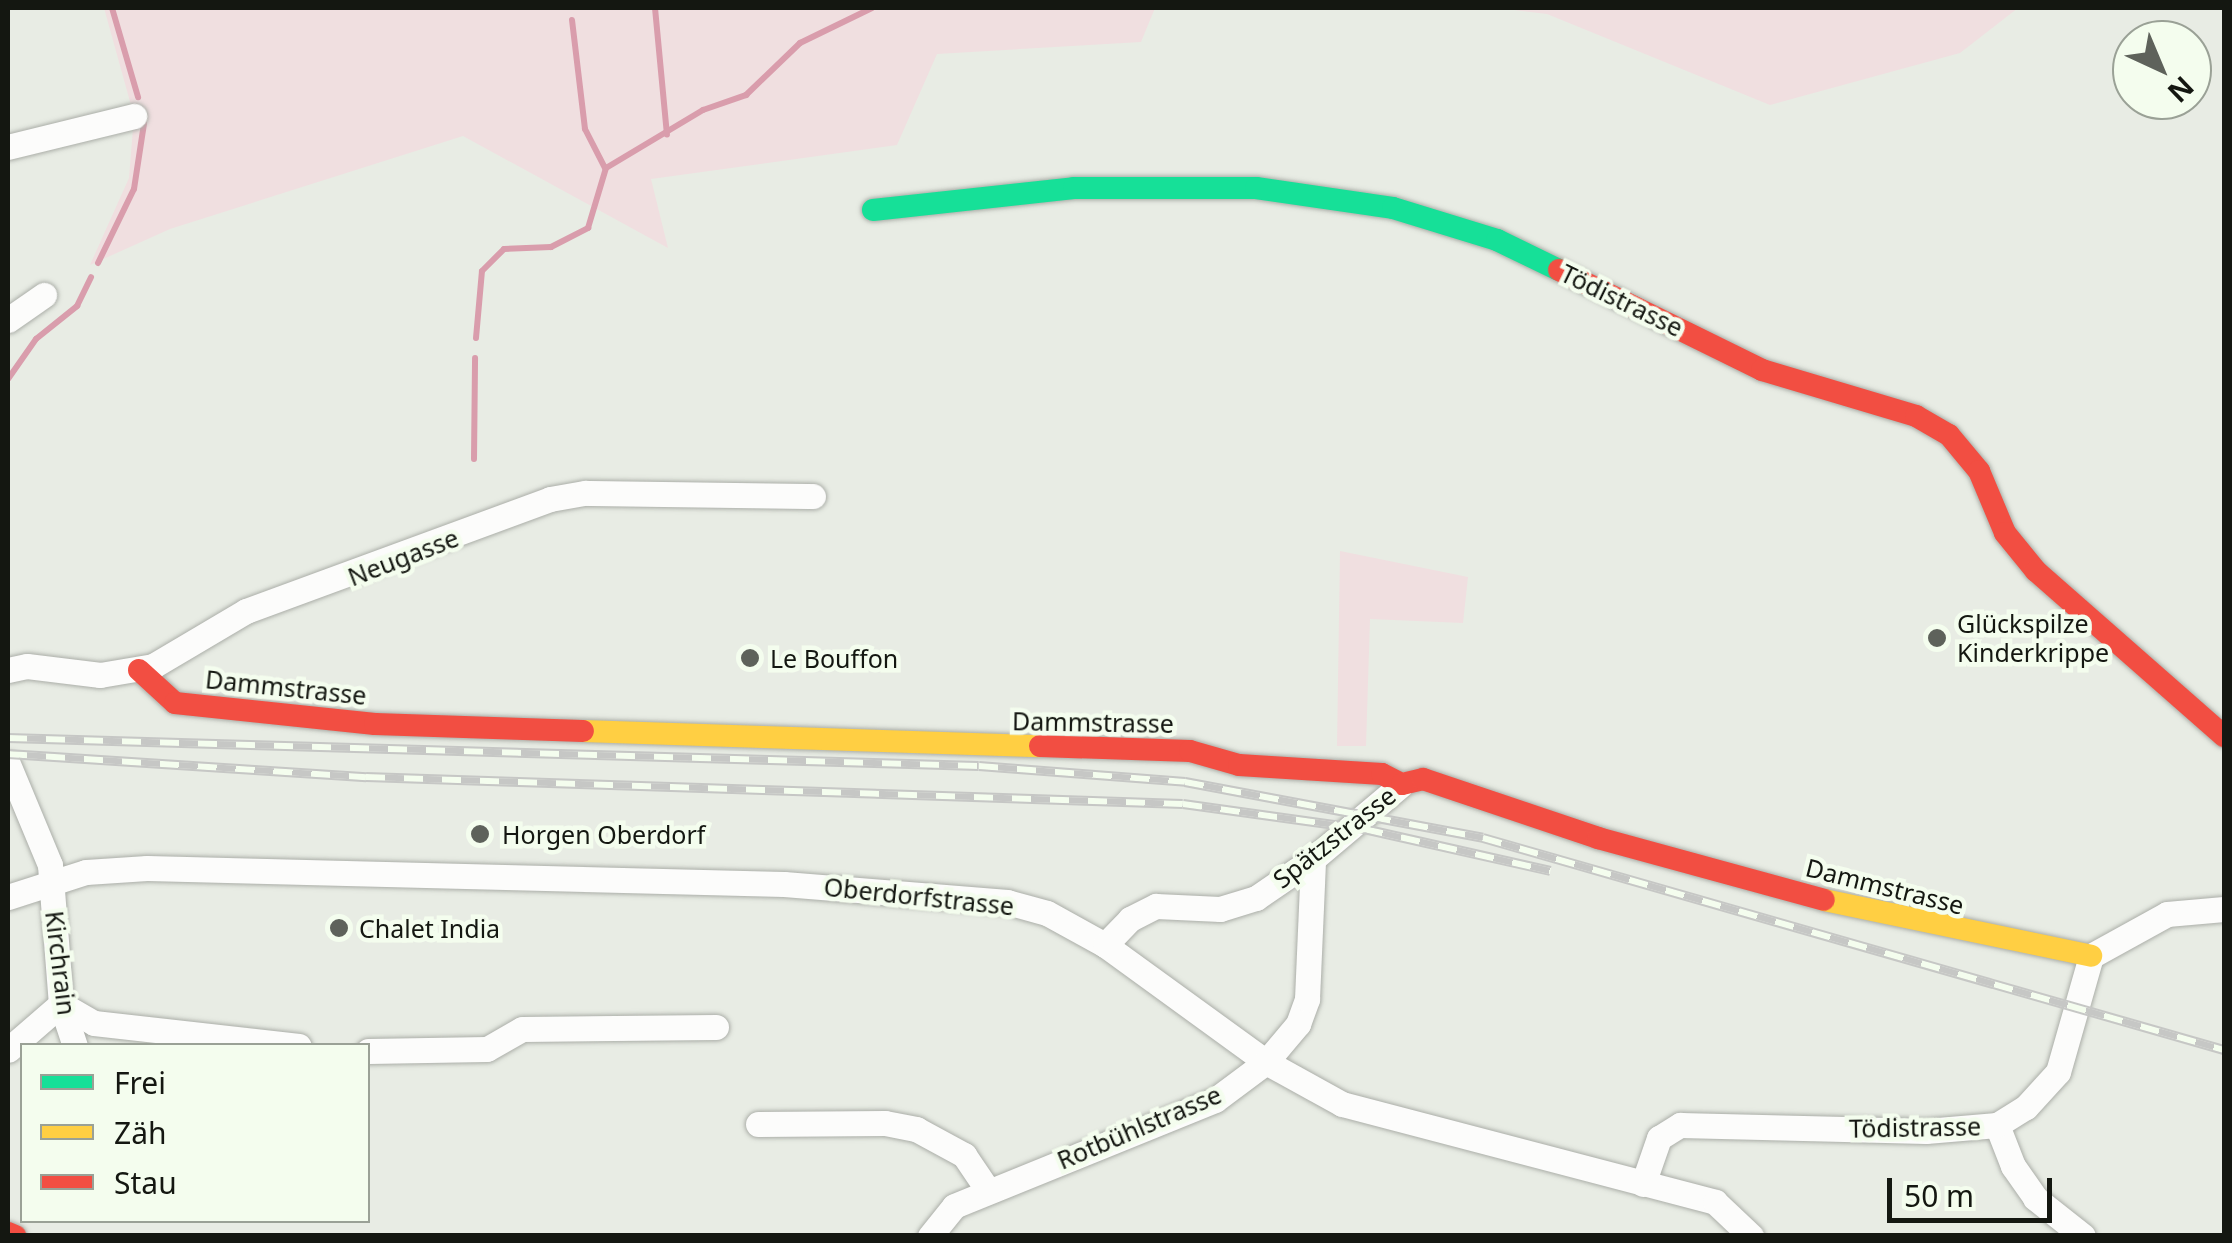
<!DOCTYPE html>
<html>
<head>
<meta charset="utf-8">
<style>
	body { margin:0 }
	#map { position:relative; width:2232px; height:1243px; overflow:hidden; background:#e8ece4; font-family:"Noto Sans",sans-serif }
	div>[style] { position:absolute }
	.green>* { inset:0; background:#f0dfe0 }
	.stream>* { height:6px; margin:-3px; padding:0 3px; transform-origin:3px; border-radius:3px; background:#d99dac }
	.roads { filter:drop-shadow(0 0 2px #abaea8) drop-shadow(0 0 2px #abaea8) }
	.street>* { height:25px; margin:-12.5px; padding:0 12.5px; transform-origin:12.5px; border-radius:12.5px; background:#fcfcfb }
	.fast>* { height:22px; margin:-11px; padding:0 11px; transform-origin:11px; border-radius:11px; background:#16e098 }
	.slow>* { height:22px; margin:-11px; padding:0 11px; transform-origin:11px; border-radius:11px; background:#ffcf43 }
	.jam>* { height:22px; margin:-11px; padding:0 11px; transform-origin:11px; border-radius:11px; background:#f24e42 }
	.rail>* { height:10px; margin-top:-5px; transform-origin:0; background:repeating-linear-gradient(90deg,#f4fdee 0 19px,#c6c7c5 0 38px); box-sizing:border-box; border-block:2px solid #c6c7c5 }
	.dots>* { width:28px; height:28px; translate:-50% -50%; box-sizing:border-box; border:5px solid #f4fdee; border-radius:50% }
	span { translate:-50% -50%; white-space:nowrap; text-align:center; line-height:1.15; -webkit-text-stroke:9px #f4fdee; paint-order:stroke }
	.street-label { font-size:25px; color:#141711 }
	.poi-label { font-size:25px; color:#141711 }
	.left { translate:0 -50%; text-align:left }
	.frame { position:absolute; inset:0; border:10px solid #141711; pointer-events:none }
	.legend { position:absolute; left:20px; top:1043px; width:350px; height:180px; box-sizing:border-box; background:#f4fdee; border:2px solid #9aa196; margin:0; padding:12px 18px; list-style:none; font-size:30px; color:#141711 }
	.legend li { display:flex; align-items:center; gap:20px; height:50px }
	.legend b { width:50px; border:2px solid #9aa196 }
	.north { position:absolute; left:2112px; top:20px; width:100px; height:100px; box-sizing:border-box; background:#f4fdee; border:2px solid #9aa196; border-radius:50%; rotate:136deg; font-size:28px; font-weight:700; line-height:40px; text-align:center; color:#141711 }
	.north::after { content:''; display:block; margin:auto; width:35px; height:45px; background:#5e625b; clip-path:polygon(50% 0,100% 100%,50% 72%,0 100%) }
	.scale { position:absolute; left:1887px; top:1178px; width:165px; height:45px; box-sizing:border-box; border:5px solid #141711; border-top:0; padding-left:12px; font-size:30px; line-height:35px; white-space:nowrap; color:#141711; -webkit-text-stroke:8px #f4fdee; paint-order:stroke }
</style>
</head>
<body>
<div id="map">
	<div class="green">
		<i style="clip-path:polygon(104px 8px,1155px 8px,1141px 42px,937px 54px,897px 145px,651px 179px,668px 248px,463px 136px,170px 229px,90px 265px,129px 178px,134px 116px)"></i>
		<i style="clip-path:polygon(1499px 8px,2018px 8px,1960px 53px,1770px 105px,1547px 14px)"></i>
		<i style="clip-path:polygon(1340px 551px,1468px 577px,1463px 623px,1370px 619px,1366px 746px,1337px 746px)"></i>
	</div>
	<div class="stream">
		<i style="left:112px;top:8px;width:93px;rotate:73.7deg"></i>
		<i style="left:655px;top:8px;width:127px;rotate:84.6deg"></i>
		<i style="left:572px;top:20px;width:110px;rotate:83.2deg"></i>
		<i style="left:585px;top:129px;width:44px;rotate:62.9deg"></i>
		<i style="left:98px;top:263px;width:82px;rotate:-64.1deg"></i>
		<i style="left:134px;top:189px;width:66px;rotate:-81.3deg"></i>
		<i style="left:476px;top:338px;width:67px;rotate:-84.9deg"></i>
		<i style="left:482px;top:271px;width:31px;rotate:-45deg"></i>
		<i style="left:504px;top:249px;width:47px;rotate:-2.4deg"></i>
		<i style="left:551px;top:247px;width:42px;rotate:-27.2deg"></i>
		<i style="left:588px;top:228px;width:63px;rotate:-73.3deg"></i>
		<i style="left:606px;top:168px;width:113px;rotate:-30.9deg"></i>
		<i style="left:703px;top:110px;width:46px;rotate:-19.2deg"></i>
		<i style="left:746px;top:95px;width:75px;rotate:-43.9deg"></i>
		<i style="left:800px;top:43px;width:80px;rotate:-25.9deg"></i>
		<i style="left:8px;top:379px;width:49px;rotate:-55deg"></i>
		<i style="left:36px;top:339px;width:53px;rotate:-38.8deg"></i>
		<i style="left:77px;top:306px;width:32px;rotate:-64deg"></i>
		<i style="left:474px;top:459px;width:101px;rotate:-89.4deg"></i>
	</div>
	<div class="roads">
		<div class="street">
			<i style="left:8px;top:147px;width:130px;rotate:-13.8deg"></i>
			<i style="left:8px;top:320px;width:44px;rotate:-34.8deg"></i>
			<i style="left:8px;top:670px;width:19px;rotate:-12deg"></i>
			<i style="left:27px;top:666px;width:74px;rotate:7deg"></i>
			<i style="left:100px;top:675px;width:54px;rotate:-9.6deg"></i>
			<i style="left:153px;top:666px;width:108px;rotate:-30.6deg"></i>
			<i style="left:246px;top:611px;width:324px;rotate:-20.2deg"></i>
			<i style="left:550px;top:499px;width:36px;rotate:-10deg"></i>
			<i style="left:585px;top:493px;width:228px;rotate:0.8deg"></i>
			<i style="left:8px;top:764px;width:109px;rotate:67.4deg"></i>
			<i style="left:50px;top:865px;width:139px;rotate:85.5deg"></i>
			<i style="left:61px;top:1004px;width:44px;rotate:71.6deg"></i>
			<i style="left:8px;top:897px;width:82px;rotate:-17.8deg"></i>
			<i style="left:86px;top:872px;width:61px;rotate:-3.8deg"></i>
			<i style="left:147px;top:868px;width:637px;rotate:1.44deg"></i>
			<i style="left:784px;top:884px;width:224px;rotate:4.6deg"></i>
			<i style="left:1007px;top:902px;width:41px;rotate:15.4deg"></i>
			<i style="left:1047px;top:913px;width:66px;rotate:28.9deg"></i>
			<i style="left:1105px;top:945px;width:199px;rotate:36deg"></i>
			<i style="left:1266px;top:1062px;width:87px;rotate:28.9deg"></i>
			<i style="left:1342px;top:1104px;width:386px;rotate:14.7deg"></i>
			<i style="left:1715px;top:1202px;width:50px;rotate:43.4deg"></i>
			<i style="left:1105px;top:945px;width:36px;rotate:-46deg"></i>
			<i style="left:1130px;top:919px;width:29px;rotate:-27deg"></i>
			<i style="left:1156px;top:906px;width:64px;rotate:2.7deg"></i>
			<i style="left:1220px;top:909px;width:38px;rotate:-17deg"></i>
			<i style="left:1256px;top:898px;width:69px;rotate:-34.4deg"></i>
			<i style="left:1313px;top:859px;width:116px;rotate:-40.1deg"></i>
			<i style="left:8px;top:1050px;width:70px;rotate:-41deg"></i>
			<i style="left:61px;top:1004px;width:38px;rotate:30deg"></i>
			<i style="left:94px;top:1023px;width:206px;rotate:6.4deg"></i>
			<i style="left:368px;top:1051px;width:119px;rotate:-1deg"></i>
			<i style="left:487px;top:1049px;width:40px;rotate:-29.7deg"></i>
			<i style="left:522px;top:1029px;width:194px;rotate:-0.6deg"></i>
			<i style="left:758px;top:1124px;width:127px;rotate:-0.5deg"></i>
			<i style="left:885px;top:1123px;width:32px;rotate:11deg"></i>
			<i style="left:916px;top:1129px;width:55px;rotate:28.4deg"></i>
			<i style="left:964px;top:1155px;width:41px;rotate:55.9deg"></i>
			<i style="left:1997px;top:1125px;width:44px;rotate:68.7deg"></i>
			<i style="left:2013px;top:1166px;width:39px;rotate:55deg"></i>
			<i style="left:2035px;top:1198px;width:61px;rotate:38.4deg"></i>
			<i style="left:1643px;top:1184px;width:49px;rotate:-70.8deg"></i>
			<i style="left:1659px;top:1138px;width:25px;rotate:-32deg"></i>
			<i style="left:1680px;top:1125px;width:246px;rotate:1.4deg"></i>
			<i style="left:1926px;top:1131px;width:71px;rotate:-4.8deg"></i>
			<i style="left:1997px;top:1125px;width:34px;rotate:-32deg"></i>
			<i style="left:2026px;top:1107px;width:47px;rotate:-47.6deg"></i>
			<i style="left:2058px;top:1072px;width:121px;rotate:-74.1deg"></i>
			<i style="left:2091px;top:956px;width:87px;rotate:-28.9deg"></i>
			<i style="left:2167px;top:914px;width:57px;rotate:-5deg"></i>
			<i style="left:930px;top:1236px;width:38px;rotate:-51deg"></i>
			<i style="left:954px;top:1206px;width:282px;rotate:-22.1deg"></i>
			<i style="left:1215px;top:1100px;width:64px;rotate:-36.7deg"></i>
			<i style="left:1266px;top:1062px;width:50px;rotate:-49.9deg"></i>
			<i style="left:1298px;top:1024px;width:27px;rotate:-70deg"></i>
			<i style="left:1307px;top:999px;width:140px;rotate:-87.5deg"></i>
		</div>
		<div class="fast">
			<i style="left:873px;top:210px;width:202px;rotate:-6.2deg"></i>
			<i style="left:1074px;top:188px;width:182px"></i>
			<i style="left:1256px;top:188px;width:138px;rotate:8.3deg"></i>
			<i style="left:1393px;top:208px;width:109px;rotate:17.1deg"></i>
			<i style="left:1497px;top:240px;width:69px;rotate:25.8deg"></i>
		</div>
		<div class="slow">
			<i style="left:583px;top:731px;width:457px;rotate:1.9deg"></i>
			<i style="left:1824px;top:900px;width:273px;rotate:11.8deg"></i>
		</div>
		<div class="jam">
			<i style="left:1559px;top:270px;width:226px;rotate:26.2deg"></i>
			<i style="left:1762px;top:370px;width:161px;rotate:16.6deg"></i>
			<i style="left:1916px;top:416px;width:38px;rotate:30deg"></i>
			<i style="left:1949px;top:435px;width:47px;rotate:50.2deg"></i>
			<i style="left:1979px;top:471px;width:67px;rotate:67.2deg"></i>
			<i style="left:2005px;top:533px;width:49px;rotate:50.8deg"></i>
			<i style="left:2036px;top:571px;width:250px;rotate:41.3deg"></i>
			<i style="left:139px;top:670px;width:49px;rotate:42.5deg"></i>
			<i style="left:175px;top:703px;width:201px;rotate:6deg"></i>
			<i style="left:375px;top:724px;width:208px;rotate:1.9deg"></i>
			<i style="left:1040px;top:746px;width:150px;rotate:1.9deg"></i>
			<i style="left:1190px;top:751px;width:51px;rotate:15.9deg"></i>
			<i style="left:1239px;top:765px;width:143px;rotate:3.6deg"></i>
			<i style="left:1382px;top:774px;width:22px;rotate:27deg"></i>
			<i style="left:1402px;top:784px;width:22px;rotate:-13deg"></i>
			<i style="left:1423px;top:779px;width:185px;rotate:18.6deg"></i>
			<i style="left:1598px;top:838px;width:234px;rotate:15.3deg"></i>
			<i style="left:8px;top:1233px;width:8px;rotate:23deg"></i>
		</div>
	</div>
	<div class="rail">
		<i style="left:8px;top:738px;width:971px;rotate:1.65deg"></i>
		<i style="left:979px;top:766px;width:207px;rotate:4.4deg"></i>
		<i style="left:1185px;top:782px;width:303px;rotate:10.6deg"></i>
		<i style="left:1483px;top:838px;width:771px;rotate:15.97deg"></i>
		<i style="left:8px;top:754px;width:359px;rotate:3.7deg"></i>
		<i style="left:366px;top:777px;width:817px;rotate:1.89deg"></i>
		<i style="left:1183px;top:804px;width:183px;rotate:7.9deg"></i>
		<i style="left:1364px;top:829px;width:191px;rotate:12.7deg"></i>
	</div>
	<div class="dots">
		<i style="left:1937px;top:638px;background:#5e625b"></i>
		<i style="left:750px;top:658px;background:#5e625b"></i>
		<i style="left:480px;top:834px;background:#5e625b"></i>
		<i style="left:339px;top:928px;background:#5e625b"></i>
	</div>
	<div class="street-label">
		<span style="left:1622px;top:300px;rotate:26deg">Tödistrasse</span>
		<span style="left:403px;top:557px;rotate:-21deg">Neugasse</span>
		<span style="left:286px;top:687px;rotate:6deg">Dammstrasse</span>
		<span style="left:1093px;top:722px;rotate:1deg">Dammstrasse</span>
		<span style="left:1334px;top:837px;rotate:-38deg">Spätzstrasse</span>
		<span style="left:1885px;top:886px;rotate:14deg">Dammstrasse</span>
		<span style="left:919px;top:896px;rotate:6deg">Oberdorfstrasse</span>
		<span style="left:61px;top:963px;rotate:83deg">Kirchrain</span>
		<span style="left:1139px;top:1127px;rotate:-23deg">Rotbühlstrasse</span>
		<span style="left:1915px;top:1127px;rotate:-1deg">Tödistrasse</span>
	</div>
	<div class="poi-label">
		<span class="left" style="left:1957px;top:638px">Glückspilze<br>Kinderkrippe</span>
		<span class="left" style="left:770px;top:658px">Le Bouffon</span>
		<span class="left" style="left:502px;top:834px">Horgen Oberdorf</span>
		<span class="left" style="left:359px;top:928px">Chalet India</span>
	</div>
	<div class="frame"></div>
	<ul class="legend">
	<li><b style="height:12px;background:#16e098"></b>Frei</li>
	<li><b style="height:12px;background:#ffcf43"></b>Zäh</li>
	<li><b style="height:12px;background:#f24e42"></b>Stau</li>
	</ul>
	<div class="north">N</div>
	<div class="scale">50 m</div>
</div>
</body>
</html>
